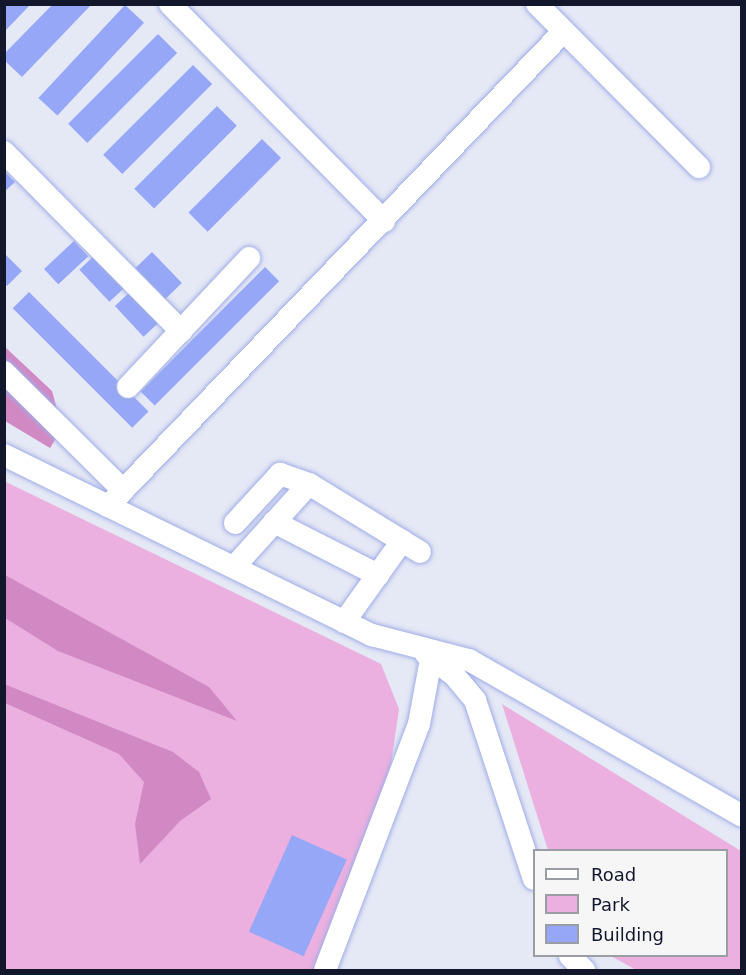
<!DOCTYPE html>
<html>
<head>
<meta charset="utf-8">
<style>
	body { margin:0 }
	#map { position:relative; width:746px; height:975px; overflow:hidden; background:#e5e8f5; font-family:"DejaVu Sans",sans-serif }
	div>[style] { position:absolute }
	.green>* { inset:0; background:#ebb0df }
	.forest>* { inset:0; background:#d189c4 }
	.building>* { inset:0; background:#95a7f6; transform-origin:0 0 }
	.roads { filter:drop-shadow(0 0 2px #9fade6) drop-shadow(0 0 2px #9fade6) }
	.minor>* { height:22px; margin:-11px; padding:0 11px; transform-origin:11px; border-radius:11px; background:#fff }
	span { translate:-50% -50%; white-space:nowrap; text-align:center; line-height:1.15; -webkit-text-stroke:4.5px #f6f6f6; paint-order:stroke }
	.frame { position:absolute; inset:0; border:6px solid #13172c; pointer-events:none }
	.legend { position:absolute; left:533px; top:849px; width:195px; height:108px; box-sizing:border-box; background:#f6f6f6; border:2px solid #9b9da5; margin:0; padding:8px 10px; list-style:none; font-size:18px; color:#13172c }
	.legend li { display:flex; align-items:center; gap:12px; height:30px }
	.legend b { width:30px; border:2px solid #9b9da5 }
</style>
</head>
<body>
<div id="map">
	<div class="green">
		<i style="clip-path:polygon(4px 481px,381px 664px,399px 709px,387px 791px,315px 970px,5px 970px)"></i>
		<i style="clip-path:polygon(502px 704px,741px 851px,741px 970px,636px 970px,611px 956px,726px 956px,726px 850px,548px 850px)"></i>
	</div>
	<div class="forest">
		<i style="clip-path:polygon(4px 346px,52px 391px,60px 420px,58px 435px,50px 448px,5px 421px)"></i>
		<i style="clip-path:polygon(5px 575px,209px 687px,237px 721px,58px 651px,5px 618px)"></i>
		<i style="clip-path:polygon(4px 684px,173px 752px,199px 772px,211px 799px,180px 821px,140px 864px,135px 824px,144px 782px,119px 754px,5px 703px)"></i>
	</div>
	<div class="building">
		<i style="clip-path:polygon(4px 4px,31px 4px,4px 32px)"></i>
		<i style="clip-path:polygon(53px 4px,92px 4px,22px 77px,4px 60px,4px 54px)"></i>
		<i style="left:125px;top:5px;width:26px;height:127px;rotate:43deg"></i>
		<i style="left:158px;top:34px;width:27px;height:127px;rotate:45deg"></i>
		<i style="left:193px;top:65px;width:27px;height:127px;rotate:45deg"></i>
		<i style="left:217px;top:106px;width:28px;height:117px;rotate:45deg"></i>
		<i style="left:262px;top:139px;width:27px;height:104px;rotate:45deg"></i>
		<i style="clip-path:polygon(4px 171px,15px 182px,4px 192px)"></i>
		<i style="left:74px;top:241px;width:21px;height:41px;rotate:47deg"></i>
		<i style="left:152px;top:252px;width:43px;height:23px;rotate:46deg"></i>
		<i style="clip-path:polygon(4px 253px,22px 271px,7px 286px,4px 283px)"></i>
		<i style="left:94px;top:256px;width:44px;height:20px;rotate:47deg"></i>
		<i style="left:265px;top:267px;width:20px;height:176px;rotate:45deg"></i>
		<i style="left:131px;top:291px;width:42px;height:22px;rotate:47deg"></i>
		<i style="left:29px;top:292px;width:169px;height:23px;rotate:45deg"></i>
		<i style="left:292px;top:835px;width:60px;height:106px;rotate:24deg"></i>
	</div>
	<div class="roads">
		<div class="minor">
			<i style="left:170px;top:4px;width:305px;rotate:45.4deg"></i>
			<i style="left:537px;top:4px;width:230px;rotate:45.2deg"></i>
			<i style="left:4px;top:152px;width:252px;rotate:45.3deg"></i>
			<i style="left:4px;top:372px;width:168px;rotate:44.8deg"></i>
			<i style="left:128px;top:387px;width:177px;rotate:-46.8deg"></i>
			<i style="left:4px;top:455px;width:410px;rotate:26.1deg"></i>
			<i style="left:372px;top:635px;width:100px;rotate:14.5deg"></i>
			<i style="left:469px;top:660px;width:314px;rotate:29.7deg"></i>
			<i style="left:108px;top:506px;width:657px;rotate:-46.17deg"></i>
			<i style="left:274px;top:522px;width:117px;rotate:27deg"></i>
			<i style="left:235px;top:523px;width:67px;rotate:-47.4deg"></i>
			<i style="left:280px;top:474px;width:31px;rotate:19deg"></i>
			<i style="left:234px;top:567px;width:112px;rotate:-47.9deg"></i>
			<i style="left:309px;top:484px;width:130px;rotate:31.5deg"></i>
			<i style="left:344px;top:622px;width:100px;rotate:-54.4deg"></i>
			<i style="left:426px;top:654px;width:35px;rotate:37deg"></i>
			<i style="left:454px;top:675px;width:33px;rotate:50deg"></i>
			<i style="left:475px;top:700px;width:188px;rotate:71.8deg"></i>
			<i style="left:570px;top:956px;width:20px;rotate:45deg"></i>
			<i style="left:325px;top:970px;width:263px;rotate:-69.1deg"></i>
			<i style="left:419px;top:724px;width:66px;rotate:-79.5deg"></i>
		</div>
	</div>
	<div class="frame"></div>
	<ul class="legend">
	<li><b style="height:8px;background:#fff"></b>Road</li>
	<li><b style="height:16px;background:#ebb0df"></b>Park</li>
	<li><b style="height:16px;background:#95a7f6"></b>Building</li>
	</ul>
</div>
</body>
</html>
